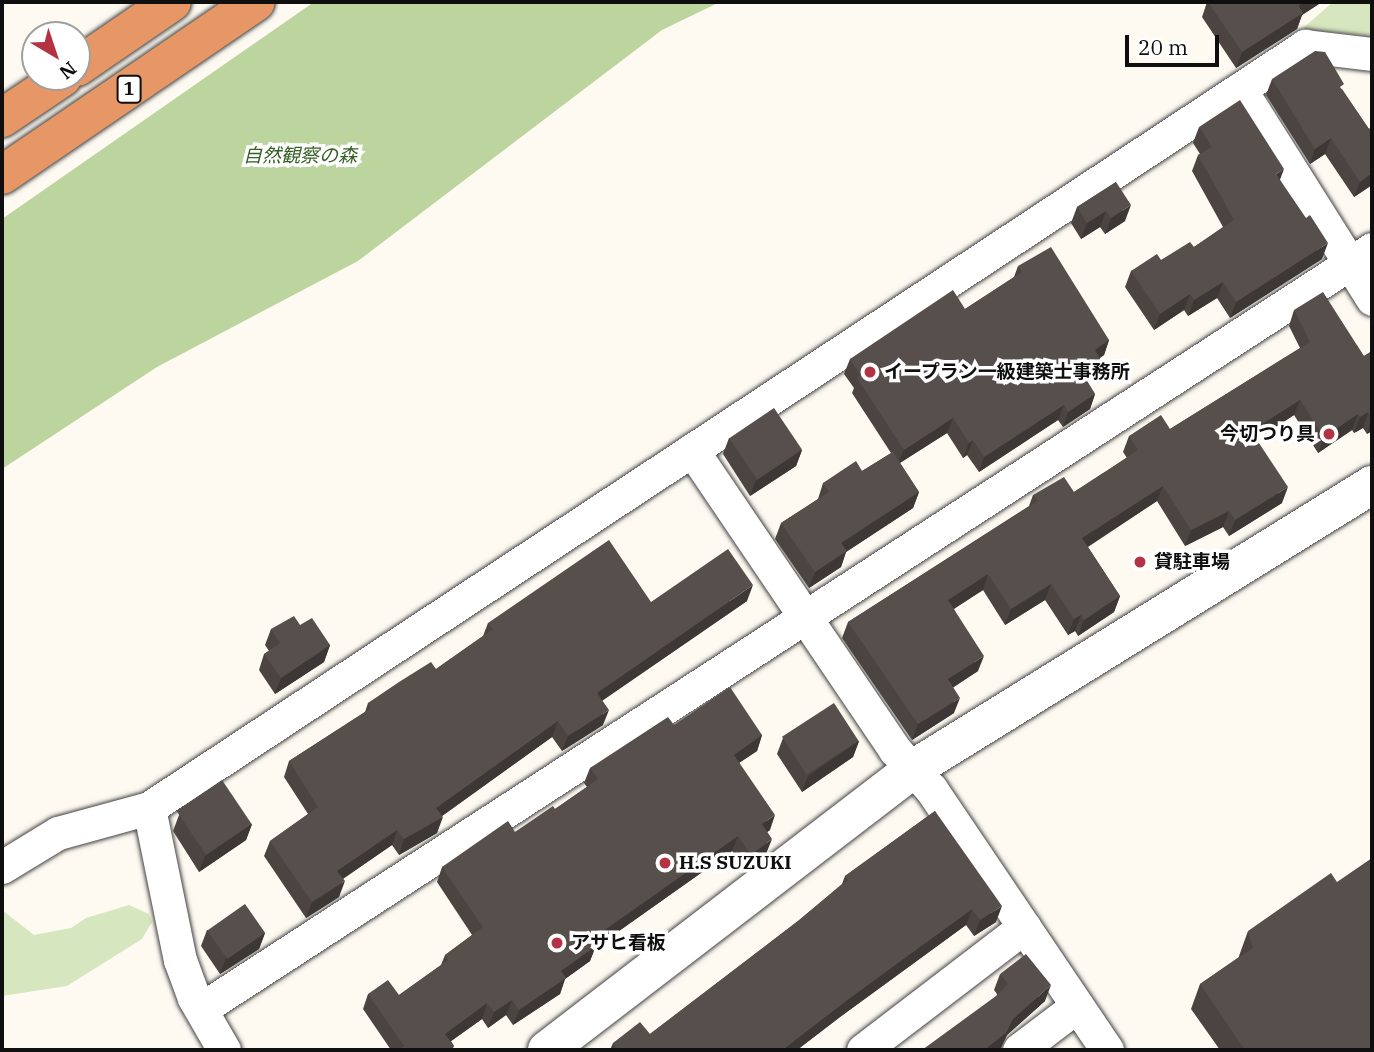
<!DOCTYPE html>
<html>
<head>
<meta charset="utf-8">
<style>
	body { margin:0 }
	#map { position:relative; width:1374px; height:1052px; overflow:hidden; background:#fefaf2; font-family:"IBM Plex Serif","Noto Sans JP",serif }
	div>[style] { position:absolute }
	.green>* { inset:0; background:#d6e6be }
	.forest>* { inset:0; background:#bcd59f }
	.roads { filter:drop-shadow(0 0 2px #424242) drop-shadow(0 0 2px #424242) }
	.minor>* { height:33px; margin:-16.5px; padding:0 16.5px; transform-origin:16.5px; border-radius:16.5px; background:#fff }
	.tertiary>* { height:38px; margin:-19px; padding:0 19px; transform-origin:19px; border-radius:19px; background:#fff }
	.motorway>* { height:38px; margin:-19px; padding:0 19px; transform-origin:19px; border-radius:19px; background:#e79666 }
	.wall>* { inset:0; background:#4b4441 }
	.shaded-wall>* { inset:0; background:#3d3735 }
	.building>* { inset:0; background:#574f4c; transform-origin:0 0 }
	.dots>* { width:19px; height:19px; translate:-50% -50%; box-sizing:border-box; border:4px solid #fff; border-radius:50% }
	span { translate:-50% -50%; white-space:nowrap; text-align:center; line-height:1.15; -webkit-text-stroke:7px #fff; paint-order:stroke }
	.shield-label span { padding:2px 5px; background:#fff; border:2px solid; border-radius:5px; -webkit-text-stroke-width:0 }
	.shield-label { font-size:18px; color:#0f0f0f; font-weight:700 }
	.park-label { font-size:19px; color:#376124; font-style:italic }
	.poi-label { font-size:19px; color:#0f0f0f; font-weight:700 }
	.left { translate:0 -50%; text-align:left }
	.right { translate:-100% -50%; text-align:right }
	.frame { position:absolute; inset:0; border:4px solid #0f0f0f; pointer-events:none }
	.north { position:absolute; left:21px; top:21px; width:70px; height:70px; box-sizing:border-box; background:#fff; border:2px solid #9f9f9f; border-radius:50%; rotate:141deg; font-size:19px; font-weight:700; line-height:28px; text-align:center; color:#0f0f0f }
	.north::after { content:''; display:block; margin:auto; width:24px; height:32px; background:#b33345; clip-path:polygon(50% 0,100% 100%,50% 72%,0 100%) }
	.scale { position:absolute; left:1125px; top:35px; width:94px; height:32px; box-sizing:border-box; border:4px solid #0f0f0f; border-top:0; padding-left:9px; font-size:21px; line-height:24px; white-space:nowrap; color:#0f0f0f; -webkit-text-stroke:5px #fff; paint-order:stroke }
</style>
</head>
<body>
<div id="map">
	<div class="green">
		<i style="clip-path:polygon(1333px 2px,1372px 2px,1372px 36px,1302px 29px)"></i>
		<i style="clip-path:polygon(129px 905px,149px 914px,152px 922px,142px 939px,67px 986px,2px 996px,2px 910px,34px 935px,71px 928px,86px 918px)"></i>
	</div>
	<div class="forest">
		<i style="clip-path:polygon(314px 2px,720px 2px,662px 30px,358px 261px,157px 367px,2px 469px,2px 219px)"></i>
	</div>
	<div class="roads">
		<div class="minor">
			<i style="left:1240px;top:89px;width:248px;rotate:57.8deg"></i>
			<i style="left:692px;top:450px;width:362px;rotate:55.9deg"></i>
			<i style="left:895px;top:750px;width:53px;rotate:47.3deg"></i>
			<i style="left:931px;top:789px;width:315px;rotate:56deg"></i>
			<i style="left:149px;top:808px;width:1385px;rotate:-33.39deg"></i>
			<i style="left:1305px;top:46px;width:67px;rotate:6.8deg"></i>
			<i style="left:2px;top:867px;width:66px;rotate:-31.3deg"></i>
			<i style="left:58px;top:833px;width:94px;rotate:-15.4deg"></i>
			<i style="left:149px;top:808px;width:155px;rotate:78.5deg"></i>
			<i style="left:180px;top:960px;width:40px;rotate:69.8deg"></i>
			<i style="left:194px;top:998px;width:60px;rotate:60deg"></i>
			<i style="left:201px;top:1009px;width:1396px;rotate:-32.98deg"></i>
			<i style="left:863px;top:1050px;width:203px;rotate:-37.4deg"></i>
			<i style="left:1019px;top:1050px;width:73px;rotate:-37.2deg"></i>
		</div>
		<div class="tertiary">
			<i style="left:547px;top:1050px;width:461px;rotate:-37.5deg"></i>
			<i style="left:913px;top:769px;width:540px;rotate:-31.75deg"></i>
		</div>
		<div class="motorway">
			<i style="left:77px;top:67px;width:115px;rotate:-34.4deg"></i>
			<i style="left:2px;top:118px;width:73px;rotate:-33.9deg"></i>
			<i style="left:2px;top:175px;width:307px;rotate:-34.3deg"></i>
		</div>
	</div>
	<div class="wall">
		<i style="clip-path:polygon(1207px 2px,1322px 2px,1302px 15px,1297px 29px,1236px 68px,1202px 17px)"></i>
		<i style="clip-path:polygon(1272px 79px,1342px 89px,1369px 129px,1372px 127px,1372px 185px,1354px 197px,1325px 154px,1310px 164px,1266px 95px)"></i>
		<i style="clip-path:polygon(1199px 127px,1280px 180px,1322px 259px,1230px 318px,1217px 298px,1188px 316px,1184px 310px,1154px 330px,1125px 287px,1131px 271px,1161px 260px,1194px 247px,1223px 227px,1192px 171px,1198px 155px,1200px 154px,1193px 143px)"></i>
		<i style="clip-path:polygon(1116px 182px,1125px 221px,1105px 234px,1100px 227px,1081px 239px,1071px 223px,1077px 207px)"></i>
		<i style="clip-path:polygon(1018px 266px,1109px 340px,1104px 355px,1100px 358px,1096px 375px,1087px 381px,1095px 394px,1090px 409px,1063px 427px,1058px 420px,979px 472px,967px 455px,963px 458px,947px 433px,900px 463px,919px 492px,913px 508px,846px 552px,841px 567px,809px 588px,775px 539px,781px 523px,818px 499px,823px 483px,862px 471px,891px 453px,852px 393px,854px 388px,844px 374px,850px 359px,965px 309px,1014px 277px)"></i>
		<i style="clip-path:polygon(1294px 310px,1364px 356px,1372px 351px,1372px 431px,1367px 434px,1363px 428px,1354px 433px,1352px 430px,1318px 453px,1294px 415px,1257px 439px,1282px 503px,1229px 536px,1223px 527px,1185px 546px,1157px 501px,1088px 547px,1120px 596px,1114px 612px,1078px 636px,1075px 631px,1068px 635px,1045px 600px,1005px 625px,983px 590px,954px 609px,978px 671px,953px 687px,954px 713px,912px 740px,842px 638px,848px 622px,1029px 506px,1033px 495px,1074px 492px,1127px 458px,1123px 452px,1129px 436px,1170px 429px,1300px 348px,1289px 326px)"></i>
		<i style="clip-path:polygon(729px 438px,802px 450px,796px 466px,750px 496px,723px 454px)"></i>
		<i style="clip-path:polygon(747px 601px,602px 701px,603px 725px,562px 751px,552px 737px,442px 816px,437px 833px,399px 855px,392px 845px,343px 879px,339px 897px,306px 918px,264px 856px,270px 841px,308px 814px,284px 777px,289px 761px,365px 712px,368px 703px,436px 669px,483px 636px,488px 623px,651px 602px)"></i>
		<i style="clip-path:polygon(300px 625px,330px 645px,324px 662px,275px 694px,259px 670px,264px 654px,269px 651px,265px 645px,271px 629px)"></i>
		<i style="clip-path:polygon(674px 725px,762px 735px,757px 751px,739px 763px,770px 830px,767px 832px,766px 854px,745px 870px,732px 851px,595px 948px,590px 961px,565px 979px,560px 994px,513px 1025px,506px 1015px,488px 1028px,482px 1019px,451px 1041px,454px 1046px,452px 1050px,391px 1050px,363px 1009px,368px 994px,399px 995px,441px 965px,445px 955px,472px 935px,437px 882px,442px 867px,515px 832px,555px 809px,587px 787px,584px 783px,590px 768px)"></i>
		<i style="clip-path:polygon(783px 738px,859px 741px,853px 757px,802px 792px,777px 754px)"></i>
		<i style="clip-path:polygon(935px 811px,996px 922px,974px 936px,966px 925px,840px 1017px,797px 1050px,610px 1050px,613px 1043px,650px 1034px,798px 921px,842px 884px,845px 876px)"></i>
		<i style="clip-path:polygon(179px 815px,252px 824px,246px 840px,199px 872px,173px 831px)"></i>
		<i style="clip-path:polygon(207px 930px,265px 933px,259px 949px,220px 974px,201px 946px)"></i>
		<i style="clip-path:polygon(1248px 931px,1372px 1050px,1220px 1050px,1191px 1009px,1200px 984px,1239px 957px,1239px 956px)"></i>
		<i style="clip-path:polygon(1000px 974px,1045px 1001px,1007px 1035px,1000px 1050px,997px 994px,994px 990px)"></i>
	</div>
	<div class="shaded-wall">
		<i style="clip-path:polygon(1304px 2px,1322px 2px,1302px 15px,1297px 29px,1236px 68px,1242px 52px)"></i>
		<i style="clip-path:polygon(1331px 138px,1325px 154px,1310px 164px,1315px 149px)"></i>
		<i style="clip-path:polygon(1284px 169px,1278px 185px,1276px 174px)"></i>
		<i style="clip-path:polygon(1372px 173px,1372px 185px,1354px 197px,1360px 182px)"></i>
		<i style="clip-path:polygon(1131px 205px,1125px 221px,1105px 234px,1111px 218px)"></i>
		<i style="clip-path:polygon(1106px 211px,1100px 227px,1081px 239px,1087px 223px)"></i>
		<i style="clip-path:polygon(1328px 243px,1322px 259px,1230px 318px,1236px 302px)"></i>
		<i style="clip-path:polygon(1223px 282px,1217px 298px,1188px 316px,1194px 300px)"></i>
		<i style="clip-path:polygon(1190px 294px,1184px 310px,1154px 330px,1160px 314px)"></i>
		<i style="clip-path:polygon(1109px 340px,1104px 355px,1089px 365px,1095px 350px)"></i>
		<i style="clip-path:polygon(1101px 360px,1096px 375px,1076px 388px,1082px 373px)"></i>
		<i style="clip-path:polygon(1095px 394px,1090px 409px,1063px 427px,1068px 412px)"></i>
		<i style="clip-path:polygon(1300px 400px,1294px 415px,1246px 447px,1251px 431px)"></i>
		<i style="clip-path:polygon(1064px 405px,1058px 420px,979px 472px,984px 457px)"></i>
		<i style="clip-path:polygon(1368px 412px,1363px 428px,1354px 433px,1360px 417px)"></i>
		<i style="clip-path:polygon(1358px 414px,1352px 430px,1318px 453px,1324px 437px)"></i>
		<i style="clip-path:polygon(953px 418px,947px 433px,898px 464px,904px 450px)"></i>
		<i style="clip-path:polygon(1372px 418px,1372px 431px,1367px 434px)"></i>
		<i style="clip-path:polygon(973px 440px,967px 455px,963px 458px,969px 443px)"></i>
		<i style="clip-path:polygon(802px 450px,796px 466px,750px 496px,756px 480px)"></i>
		<i style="clip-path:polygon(1163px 486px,1157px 501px,1076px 554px,1082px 538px)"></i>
		<i style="clip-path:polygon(1288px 487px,1282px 503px,1229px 536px,1235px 520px)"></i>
		<i style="clip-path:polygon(919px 492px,913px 508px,846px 552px,841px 567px,809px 588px,815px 572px,841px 543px)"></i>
		<i style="clip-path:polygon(1229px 511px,1223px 527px,1185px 546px,1191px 530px)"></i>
		<i style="clip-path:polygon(988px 574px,983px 590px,942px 616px,948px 600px)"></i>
		<i style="clip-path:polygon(1051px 584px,1045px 600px,1005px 625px,1011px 609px)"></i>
		<i style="clip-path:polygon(753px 585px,747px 601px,591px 708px,597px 693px)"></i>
		<i style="clip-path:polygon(1120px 596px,1114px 612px,1078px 636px,1084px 620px)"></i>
		<i style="clip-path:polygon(1081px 615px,1075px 631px,1068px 635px,1074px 619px)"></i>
		<i style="clip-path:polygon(330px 645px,324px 662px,275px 694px,281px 678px)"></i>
		<i style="clip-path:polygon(984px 656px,978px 671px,942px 695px,948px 679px)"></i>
		<i style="clip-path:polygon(960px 698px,954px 713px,912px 740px,918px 724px)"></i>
		<i style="clip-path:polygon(609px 710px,603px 725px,562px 751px,568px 736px)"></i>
		<i style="clip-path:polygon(558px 721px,552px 737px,431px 824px,436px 808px)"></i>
		<i style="clip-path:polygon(762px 735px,757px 751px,728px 770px,734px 755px)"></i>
		<i style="clip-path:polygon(859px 741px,853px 757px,802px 792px,808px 776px)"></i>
		<i style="clip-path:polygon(775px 815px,770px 830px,756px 840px,762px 824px)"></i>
		<i style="clip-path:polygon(443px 817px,437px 833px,399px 855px,404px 839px)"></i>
		<i style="clip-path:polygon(252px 824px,246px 840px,199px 872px,205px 856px)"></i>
		<i style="clip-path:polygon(397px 830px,392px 845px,332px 886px,337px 871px)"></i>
		<i style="clip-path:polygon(738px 836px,732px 851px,595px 948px,590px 961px,565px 979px,560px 994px,513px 1025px,519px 1010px,561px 971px,592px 939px)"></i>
		<i style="clip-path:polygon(772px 839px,766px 854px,745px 870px,751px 855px)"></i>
		<i style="clip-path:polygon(345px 881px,339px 897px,306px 918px,312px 902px)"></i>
		<i style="clip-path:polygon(1002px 906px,996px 922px,974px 936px,980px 920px)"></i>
		<i style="clip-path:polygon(972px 909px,966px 925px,840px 1017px,797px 1050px,784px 1050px,785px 1048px,846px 1001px)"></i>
		<i style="clip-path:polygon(265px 933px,259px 949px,220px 974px,226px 958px)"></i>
		<i style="clip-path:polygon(1051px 985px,1045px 1001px,1007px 1035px,1000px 1050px,984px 1050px,1013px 1019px)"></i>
		<i style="clip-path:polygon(512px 1000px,506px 1015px,488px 1028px,494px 1012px)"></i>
		<i style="clip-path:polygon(487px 1003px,482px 1019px,440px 1049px,445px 1034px)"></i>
	</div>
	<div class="building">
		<i style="clip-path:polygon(1208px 2px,1304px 2px,1298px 5px,1303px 13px,1242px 52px)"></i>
		<i style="clip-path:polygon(1315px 51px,1325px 52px,1344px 84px,1340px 87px,1369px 129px,1372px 127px,1372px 173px,1360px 182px,1331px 138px,1315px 149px,1272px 79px)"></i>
		<i style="clip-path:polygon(1240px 100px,1284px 169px,1276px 174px,1306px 218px,1310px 215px,1328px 243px,1236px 302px,1223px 282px,1194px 300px,1190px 294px,1160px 314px,1131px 271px,1157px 254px,1161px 260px,1190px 242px,1194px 247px,1234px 220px,1198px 155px,1212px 147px,1199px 127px)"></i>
		<i style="clip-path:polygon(1116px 182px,1131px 205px,1111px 218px,1106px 211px,1087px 223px,1077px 207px)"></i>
		<i style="clip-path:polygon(1051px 247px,1109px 340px,1095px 350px,1101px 360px,1082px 373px,1095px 394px,1068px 412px,1064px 405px,984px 457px,973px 440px,969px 443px,953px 418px,904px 450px,857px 378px,861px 376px,850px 359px,953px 290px,965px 309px,1022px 272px,1018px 266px)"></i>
		<i style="clip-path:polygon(1323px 292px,1364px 356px,1372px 351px,1372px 418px,1368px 412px,1360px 417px,1358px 414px,1324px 437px,1300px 400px,1251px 431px,1288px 487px,1235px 520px,1229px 511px,1191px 530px,1163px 486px,1082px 538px,1120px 596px,1084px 620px,1081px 615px,1074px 619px,1051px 584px,1011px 609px,988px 574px,948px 600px,984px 656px,948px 679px,960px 698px,918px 724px,848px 622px,1038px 501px,1033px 495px,1064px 477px,1074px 492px,1138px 450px,1129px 436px,1161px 415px,1170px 429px,1310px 342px,1294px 310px)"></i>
		<i style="left:774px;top:408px;width:50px;height:54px;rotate:56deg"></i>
		<i style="clip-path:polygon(893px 452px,919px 492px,841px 543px,847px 551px,815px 572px,781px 523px,829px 492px,823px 483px,856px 461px,862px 471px)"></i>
		<i style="clip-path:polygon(609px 540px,651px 602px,728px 549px,753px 585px,597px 693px,609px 710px,568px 736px,558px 721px,436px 808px,443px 817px,404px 839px,397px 830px,337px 871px,345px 881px,312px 902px,270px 841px,318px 807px,289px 761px,371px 708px,368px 703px,399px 682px,431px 662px,436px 669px,493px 629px,488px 623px)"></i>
		<i style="clip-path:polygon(294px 616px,300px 625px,312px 618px,330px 645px,281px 678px,264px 654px,280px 643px,271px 629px)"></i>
		<i style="clip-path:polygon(730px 687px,762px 735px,734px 755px,775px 815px,762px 824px,772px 839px,751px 855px,738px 836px,592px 939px,596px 946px,561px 971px,566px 978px,519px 1010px,512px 1000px,494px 1012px,487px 1003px,445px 1034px,454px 1046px,448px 1050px,397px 1050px,404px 1046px,368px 994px,388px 980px,399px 995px,448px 960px,445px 955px,483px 927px,442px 867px,508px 821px,515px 832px,553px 806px,555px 809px,598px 779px,590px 768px,668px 717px,674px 725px)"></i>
		<i style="left:834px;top:703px;width:45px;height:62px;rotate:57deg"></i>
		<i style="left:222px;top:780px;width:53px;height:55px;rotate:56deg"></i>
		<i style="clip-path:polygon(935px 811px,1002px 906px,980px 920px,972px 909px,846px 1001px,785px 1048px,786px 1050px,618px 1050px,613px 1043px,640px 1022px,650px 1034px,798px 921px,848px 880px,845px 876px)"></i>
		<i style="clip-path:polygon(1372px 858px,1372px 1050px,1245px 1050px,1200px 984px,1253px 948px,1248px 931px,1331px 873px,1337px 882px)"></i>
		<i style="left:245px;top:904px;width:35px;height:46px;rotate:55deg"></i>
		<i style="clip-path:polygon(1026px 954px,1051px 985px,1013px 1019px,1006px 1033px,984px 1050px,922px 1050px,996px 996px,1008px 984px,1000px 974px)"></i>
	</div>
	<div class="dots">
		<i style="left:870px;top:372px;background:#b33345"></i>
		<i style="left:1329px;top:434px;background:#b33345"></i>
		<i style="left:1140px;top:562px;background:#b33345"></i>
		<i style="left:665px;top:863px;background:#b33345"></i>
		<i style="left:557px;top:943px;background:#b33345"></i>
	</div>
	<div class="shield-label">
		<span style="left:129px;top:89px">1</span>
	</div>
	<div class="park-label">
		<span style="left:300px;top:156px">自然観察の森</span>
	</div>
	<div class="poi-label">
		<span class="left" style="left:884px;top:372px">イープラン一級建築士事務所</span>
		<span class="right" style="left:1315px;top:434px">今切つり具</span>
		<span class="left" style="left:1154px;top:562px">貸駐車場</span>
		<span class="left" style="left:679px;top:863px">H.S SUZUKI</span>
		<span class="left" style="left:571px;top:943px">アサヒ看板</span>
	</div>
	<div class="frame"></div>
	<div class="north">N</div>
	<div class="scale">20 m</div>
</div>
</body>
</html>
